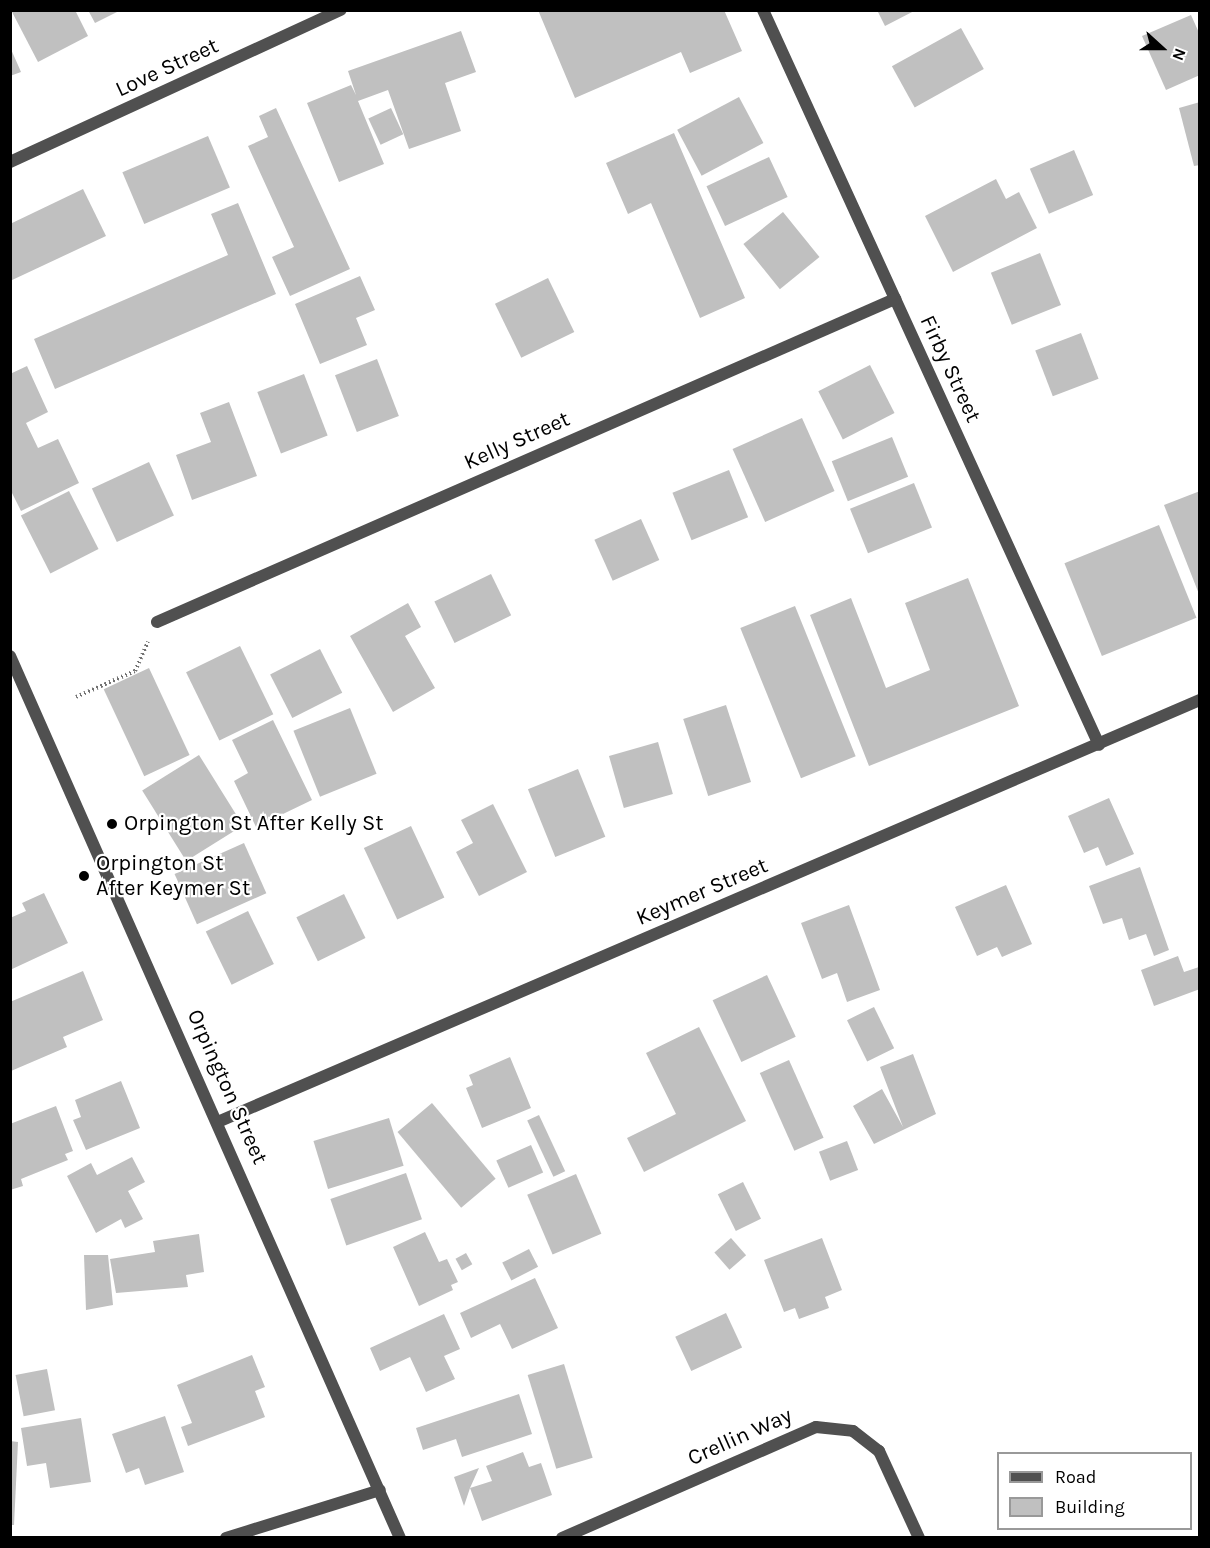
<!DOCTYPE html>
<html>
<head>
<meta charset="utf-8">
<style>
	body { margin:0 }
	#map { position:relative; width:1210px; height:1548px; overflow:hidden; background:#fff; font-family:Karla,sans-serif }
	div>[style] { position:absolute }
	.building>* { inset:0; background:#c0c0c0; transform-origin:0 0 }
	.path>* { height:4px; margin-top:-2px; transform-origin:0; background:repeating-linear-gradient(90deg,#727272 0 1.5px,transparent 0 4.5px) }
	.minor>* { height:12px; margin:-6px; padding:0 6px; transform-origin:6px; border-radius:6px; background:#505050 }
	.tertiary>* { height:12px; margin:-6px; padding:0 6px; transform-origin:6px; border-radius:6px; background:#505050 }
	.dots>* { width:16px; height:16px; translate:-50% -50%; box-sizing:border-box; border:3px solid #fff; border-radius:50% }
	span { translate:-50% -50%; white-space:nowrap; text-align:center; line-height:1.15; -webkit-text-stroke:4.5px #fff; paint-order:stroke }
	.street-label { font-size:22px; color:#000 }
	.poi-label { font-size:22px; color:#000 }
	.left { translate:0 -50%; text-align:left }
	.frame { position:absolute; inset:0; border:12px solid #000; pointer-events:none }
	.legend { position:absolute; left:997px; top:1452px; width:195px; height:78px; box-sizing:border-box; background:#fff; border:2px solid #999; margin:0; padding:8px 10px; list-style:none; font-size:18px; color:#000 }
	.legend li { display:flex; align-items:center; gap:12px; height:30px }
	.legend b { width:30px; border:2px solid #999 }
	.north { position:absolute; left:1132px; top:18px; width:60px; height:60px; -webkit-text-stroke:4px #fff; paint-order:stroke; rotate:111deg; font-size:16px; font-weight:700; line-height:24px; text-align:center; color:#000 }
	.north::after { content:''; display:block; margin:auto; width:21px; height:27px; background:#000; clip-path:polygon(50% 0,100% 100%,50% 72%,0 100%) }
</style>
</head>
<body>
<div id="map">
	<div class="building">
		<i style="clip-path:polygon(11px 10px,75px 10px,88px 36px,38px 62px)"></i>
		<i style="clip-path:polygon(88px 10px,121px 10px,95px 23px)"></i>
		<i style="clip-path:polygon(538px 10px,724px 10px,742px 51px,690px 73px,681px 52px,575px 98px)"></i>
		<i style="clip-path:polygon(877px 10px,916px 10px,885px 26px)"></i>
		<i style="clip-path:polygon(1191px 15px,1200px 35px,1200px 75px,1166px 90px,1142px 36px)"></i>
		<i style="left:961px;top:28px;width:47px;height:79px;rotate:61deg"></i>
		<i style="clip-path:polygon(461px 31px,476px 72px,445px 83px,461px 131px,409px 149px,388px 90px,358px 101px,384px 164px,339px 182px,307px 103px,351px 85px,356px 95px,348px 71px)"></i>
		<i style="clip-path:polygon(10px 47px,21px 72px,10px 76px)"></i>
		<i style="left:739px;top:97px;width:52px;height:70px;rotate:62deg"></i>
		<i style="clip-path:polygon(1200px 102px,1200px 165px,1194px 166px,1179px 108px)"></i>
		<i style="clip-path:polygon(276px 108px,350px 269px,290px 296px,272px 257px,294px 247px,248px 146px,268px 137px,259px 116px)"></i>
		<i style="left:391px;top:108px;width:29px;height:25px;rotate:65deg"></i>
		<i style="clip-path:polygon(674px 133px,745px 298px,700px 318px,651px 203px,628px 214px,606px 163px)"></i>
		<i style="left:208px;top:136px;width:56px;height:93px;rotate:67deg"></i>
		<i style="left:1074px;top:150px;width:49px;height:48px;rotate:67deg"></i>
		<i style="left:769px;top:157px;width:44px;height:69px;rotate:65deg"></i>
		<i style="clip-path:polygon(996px 179px,1006px 199px,1019px 192px,1037px 228px,953px 272px,925px 216px)"></i>
		<i style="clip-path:polygon(83px 189px,106px 236px,10px 281px,10px 224px)"></i>
		<i style="clip-path:polygon(238px 203px,276px 294px,55px 389px,34px 339px,228px 255px,211px 214px)"></i>
		<i style="left:783px;top:212px;width:58px;height:51px;rotate:51deg"></i>
		<i style="left:1040px;top:253px;width:56px;height:53px;rotate:68deg"></i>
		<i style="clip-path:polygon(360px 276px,375px 310px,356px 318px,367px 345px,320px 364px,295px 304px)"></i>
		<i style="left:548px;top:278px;width:60px;height:59px;rotate:64deg"></i>
		<i style="left:1081px;top:333px;width:49px;height:49px;rotate:69deg"></i>
		<i style="left:377px;top:359px;width:61px;height:45px;rotate:69deg"></i>
		<i style="left:870px;top:365px;width:54px;height:58px;rotate:63deg"></i>
		<i style="clip-path:polygon(27px 366px,48px 412px,26px 423px,38px 448px,58px 439px,79px 483px,21px 511px,10px 489px,10px 374px)"></i>
		<i style="left:304px;top:374px;width:66px;height:50px;rotate:69deg"></i>
		<i style="clip-path:polygon(229px 402px,257px 476px,192px 500px,176px 455px,211px 442px,200px 413px)"></i>
		<i style="left:802px;top:418px;width:80px;height:76px;rotate:66deg"></i>
		<i style="left:892px;top:437px;width:43px;height:65px;rotate:68deg"></i>
		<i style="left:149px;top:462px;width:59px;height:63px;rotate:65deg"></i>
		<i style="left:729px;top:470px;width:51px;height:61px;rotate:68deg"></i>
		<i style="left:914px;top:483px;width:48px;height:69px;rotate:68deg"></i>
		<i style="left:69px;top:491px;width:65px;height:54px;rotate:63deg"></i>
		<i style="clip-path:polygon(1200px 491px,1200px 594px,1199px 594px,1164px 505px)"></i>
		<i style="left:641px;top:519px;width:45px;height:51px;rotate:66deg"></i>
		<i style="left:1159px;top:525px;width:100px;height:102px;rotate:68deg"></i>
		<i style="left:491px;top:574px;width:46px;height:63px;rotate:64deg"></i>
		<i style="clip-path:polygon(968px 578px,1019px 706px,869px 766px,810px 615px,851px 598px,886px 688px,930px 670px,905px 603px)"></i>
		<i style="clip-path:polygon(408px 603px,421px 627px,405px 636px,435px 688px,393px 712px,350px 636px)"></i>
		<i style="left:795px;top:606px;width:162px;height:59px;rotate:68deg"></i>
		<i style="left:240px;top:646px;width:76px;height:60px;rotate:64deg"></i>
		<i style="left:320px;top:649px;width:49px;height:56px;rotate:63deg"></i>
		<i style="left:149px;top:668px;width:96px;height:50px;rotate:65deg"></i>
		<i style="left:726px;top:705px;width:81px;height:45px;rotate:72deg"></i>
		<i style="left:350px;top:708px;width:71px;height:61px;rotate:68deg"></i>
		<i style="clip-path:polygon(273px 720px,312px 800px,256px 827px,234px 781px,248px 773px,232px 740px)"></i>
		<i style="left:658px;top:742px;width:54px;height:51px;rotate:74deg"></i>
		<i style="left:199px;top:755px;width:83px;height:67px;rotate:58deg"></i>
		<i style="left:578px;top:769px;width:73px;height:54px;rotate:68deg"></i>
		<i style="clip-path:polygon(1109px 798px,1134px 854px,1106px 866px,1098px 847px,1084px 853px,1068px 816px)"></i>
		<i style="clip-path:polygon(493px 804px,527px 872px,479px 896px,456px 852px,473px 843px,461px 820px)"></i>
		<i style="left:411px;top:826px;width:79px;height:52px;rotate:65deg"></i>
		<i style="left:244px;top:843px;width:55px;height:76px;rotate:66deg"></i>
		<i style="clip-path:polygon(1140px 867px,1169px 950px,1154px 956px,1146px 934px,1129px 940px,1122px 918px,1103px 924px,1089px 886px)"></i>
		<i style="clip-path:polygon(1006px 885px,1032px 944px,1002px 957px,997px 947px,977px 956px,955px 907px)"></i>
		<i style="clip-path:polygon(44px 893px,68px 943px,10px 970px,10px 918px,26px 911px,22px 903px)"></i>
		<i style="left:344px;top:894px;width:49px;height:53px;rotate:64deg"></i>
		<i style="clip-path:polygon(849px 905px,880px 990px,847px 1002px,837px 973px,822px 979px,801px 923px)"></i>
		<i style="left:248px;top:911px;width:59px;height:47px;rotate:64deg"></i>
		<i style="clip-path:polygon(1178px 956px,1184px 972px,1199px 967px,1200px 989px,1154px 1006px,1141px 970px)"></i>
		<i style="clip-path:polygon(83px 971px,103px 1020px,63px 1037px,67px 1047px,11px 1071px,10px 1002px)"></i>
		<i style="left:767px;top:975px;width:68px;height:60px;rotate:65deg"></i>
		<i style="left:874px;top:1007px;width:46px;height:30px;rotate:64deg"></i>
		<i style="clip-path:polygon(699px 1027px,746px 1121px,644px 1172px,627px 1138px,676px 1114px,646px 1053px)"></i>
		<i style="clip-path:polygon(913px 1054px,936px 1114px,874px 1144px,853px 1106px,882px 1089px,903px 1127px,880px 1067px)"></i>
		<i style="clip-path:polygon(510px 1057px,531px 1108px,482px 1128px,466px 1088px,473px 1085px,469px 1075px)"></i>
		<i style="left:789px;top:1060px;width:85px;height:32px;rotate:66deg"></i>
		<i style="clip-path:polygon(121px 1081px,140px 1128px,86px 1150px,73px 1120px,81px 1117px,75px 1100px)"></i>
		<i style="left:432px;top:1103px;width:99px;height:45px;rotate:50deg"></i>
		<i style="clip-path:polygon(56px 1106px,73px 1151px,65px 1154px,68px 1160px,21px 1179px,23px 1186px,10px 1190px,10px 1124px)"></i>
		<i style="left:539px;top:1115px;width:62px;height:13px;rotate:65deg"></i>
		<i style="left:389px;top:1118px;width:50px;height:79px;rotate:73deg"></i>
		<i style="left:847px;top:1141px;width:31px;height:30px;rotate:69deg"></i>
		<i style="left:531px;top:1145px;width:30px;height:38px;rotate:66deg"></i>
		<i style="clip-path:polygon(132px 1157px,145px 1182px,128px 1191px,143px 1219px,125px 1228px,121px 1219px,96px 1233px,67px 1176px,91px 1163px,97px 1175px)"></i>
		<i style="left:406px;top:1173px;width:49px;height:80px;rotate:71deg"></i>
		<i style="left:576px;top:1174px;width:65px;height:53px;rotate:67deg"></i>
		<i style="left:743px;top:1182px;width:41px;height:28px;rotate:64deg"></i>
		<i style="clip-path:polygon(425px 1232px,439px 1262px,447px 1259px,458px 1282px,451px 1285px,453px 1290px,419px 1306px,393px 1247px)"></i>
		<i style="clip-path:polygon(199px 1234px,204px 1272px,186px 1275px,188px 1287px,116px 1293px,110px 1259px,155px 1252px,153px 1241px)"></i>
		<i style="left:731px;top:1238px;width:23px;height:22px;rotate:49deg"></i>
		<i style="clip-path:polygon(822px 1238px,842px 1290px,825px 1297px,829px 1308px,799px 1319px,795px 1308px,784px 1312px,764px 1260px)"></i>
		<i style="left:529px;top:1249px;width:20px;height:30px;rotate:63deg"></i>
		<i style="left:466px;top:1253px;width:13px;height:12px;rotate:61deg"></i>
		<i style="clip-path:polygon(84px 1255px,108px 1255px,113px 1305px,86px 1310px)"></i>
		<i style="clip-path:polygon(535px 1278px,558px 1328px,512px 1349px,500px 1324px,471px 1338px,460px 1313px)"></i>
		<i style="left:726px;top:1313px;width:38px;height:56px;rotate:65deg"></i>
		<i style="clip-path:polygon(444px 1314px,460px 1349px,444px 1356px,455px 1379px,426px 1392px,410px 1357px,380px 1371px,370px 1348px)"></i>
		<i style="clip-path:polygon(252px 1355px,265px 1387px,255px 1391px,265px 1417px,188px 1446px,181px 1427px,192px 1423px,177px 1385px)"></i>
		<i style="left:564px;top:1364px;width:98px;height:38px;rotate:73deg"></i>
		<i style="left:47px;top:1369px;width:42px;height:32px;rotate:79deg"></i>
		<i style="clip-path:polygon(519px 1394px,532px 1434px,462px 1457px,456px 1439px,423px 1450px,416px 1428px)"></i>
		<i style="clip-path:polygon(165px 1416px,184px 1472px,145px 1485px,139px 1468px,126px 1473px,112px 1434px)"></i>
		<i style="clip-path:polygon(81px 1418px,91px 1482px,50px 1488px,46px 1463px,27px 1466px,21px 1428px)"></i>
		<i style="clip-path:polygon(10px 1441px,18px 1442px,14px 1525px,10px 1525px)"></i>
		<i style="clip-path:polygon(523px 1452px,529px 1467px,541px 1463px,552px 1495px,482px 1521px,470px 1488px,464px 1506px,454px 1477px,479px 1468px,470px 1488px,492px 1481px,486px 1466px)"></i>
	</div>
	<div class="path">
		<i style="left:76px;top:697px;width:64px;rotate:-23.8deg"></i>
		<i style="left:135px;top:671px;width:32px;rotate:-66deg"></i>
	</div>
	<div class="minor">
		<i style="left:763px;top:10px;width:808px;rotate:65.43deg"></i>
		<i style="left:10px;top:162px;width:364px;rotate:-24.7deg"></i>
		<i style="left:157px;top:622px;width:806px;rotate:-23.64deg"></i>
		<i style="left:220px;top:1121px;width:1067px;rotate:-23.25deg"></i>
		<i style="left:226px;top:1538px;width:161px;rotate:-17.3deg"></i>
		<i style="left:562px;top:1538px;width:277px;rotate:-23.6deg"></i>
		<i style="left:816px;top:1427px;width:37px;rotate:6deg"></i>
		<i style="left:853px;top:1431px;width:33px;rotate:38deg"></i>
		<i style="left:879px;top:1451px;width:96px;rotate:65.3deg"></i>
	</div>
	<div class="tertiary">
		<i style="left:10px;top:656px;width:964px;rotate:66.15deg"></i>
	</div>
	<div class="dots">
		<i style="left:112px;top:824px;background:#000"></i>
		<i style="left:84px;top:876px;background:#000"></i>
	</div>
	<div class="street-label">
		<span style="left:167px;top:68px;rotate:-25deg">Love Street</span>
		<span style="left:950px;top:369px;rotate:65deg">Firby Street</span>
		<span style="left:517px;top:441px;rotate:-24deg">Kelly Street</span>
		<span style="left:702px;top:892px;rotate:-23deg">Keymer Street</span>
		<span style="left:227px;top:1087px;rotate:66deg">Orpington Street</span>
		<span style="left:740px;top:1437px;rotate:-24deg">Crellin Way</span>
	</div>
	<div class="poi-label">
		<span class="left" style="left:124px;top:824px">Orpington St After Kelly St</span>
		<span class="left" style="left:96px;top:876px">Orpington St<br>After Keymer St</span>
	</div>
	<div class="frame"></div>
	<ul class="legend">
	<li><b style="height:8px;background:#505050"></b>Road</li>
	<li><b style="height:16px;background:#c0c0c0"></b>Building</li>
	</ul>
	<div class="north">N</div>
</div>
</body>
</html>
